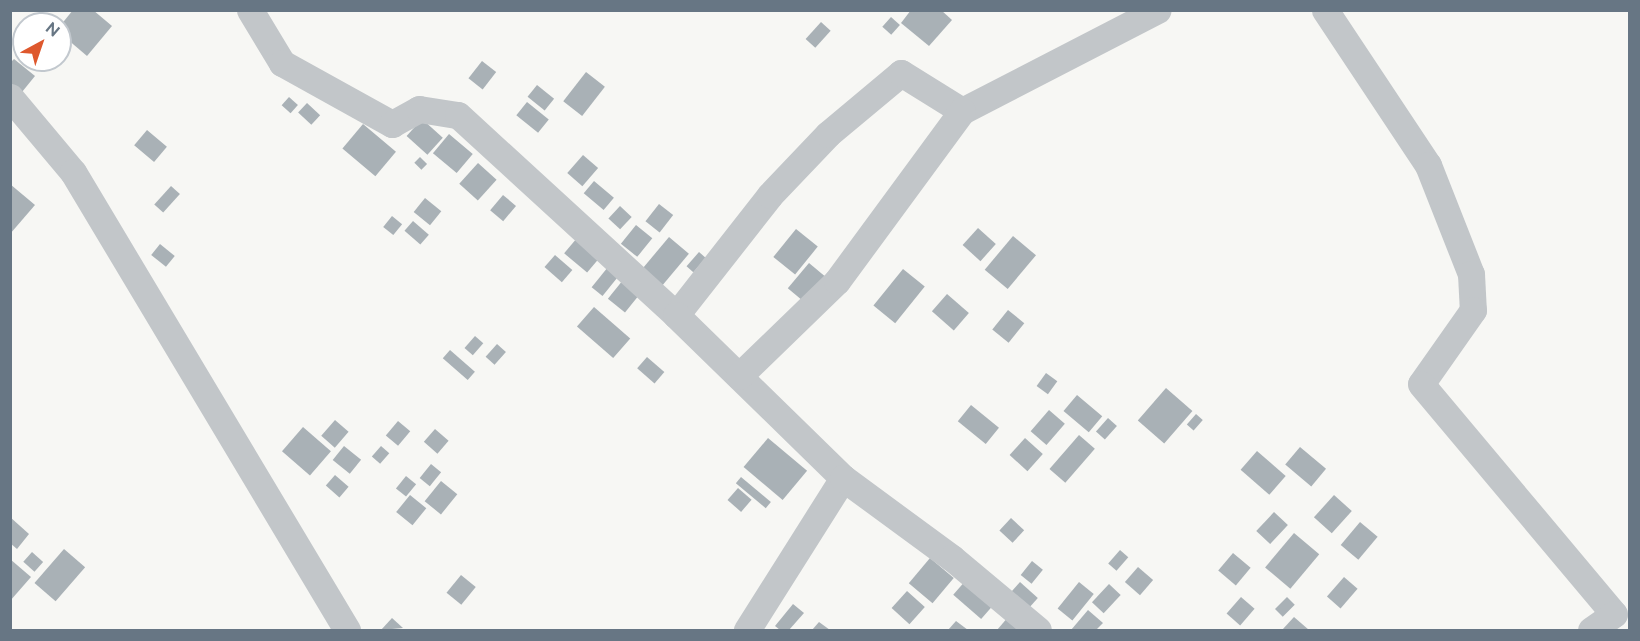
<!DOCTYPE html>
<html>
<head>
<meta charset="utf-8">
<style>
	body { margin:0 }
	#map { position:relative; width:1640px; height:641px; overflow:hidden; background:#f7f7f4; font-family:Raleway,sans-serif }
	div>[style] { position:absolute }
	.building>* { inset:0; background:#a9b1b6; transform-origin:0 0 }
	.street>* { height:27px; margin:-13.5px; padding:0 13.5px; transform-origin:13.5px; border-radius:13.5px; background:#c2c6c9 }
	span { translate:-50% -50%; white-space:nowrap; text-align:center; line-height:1.15; -webkit-text-stroke:6px #fff; paint-order:stroke }
	.frame { position:absolute; inset:0; border:12px solid #677684; pointer-events:none }
	.north { position:absolute; left:12px; top:12px; width:60px; height:60px; box-sizing:border-box; background:#fff; border:2px solid #c2c8ce; border-radius:50%; rotate:40deg; font-size:16px; font-weight:700; line-height:24px; text-align:center; color:#677684 }
	.north::after { content:''; display:block; margin:auto; width:21px; height:27px; background:#de582d; clip-path:polygon(50% 0,100% 100%,50% 72%,0 100%) }
</style>
</head>
<body>
<div id="map">
	<div class="building">
		<i style="clip-path:polygon(73px 10px,93px 10px,112px 26px,87px 56px,60px 33px,60px 26px)"></i>
		<i style="clip-path:polygon(911px 10px,941px 10px,952px 20px,929px 46px,901px 23px)"></i>
		<i style="left:891px;top:17px;width:12px;height:13px;rotate:42deg"></i>
		<i style="left:821px;top:22px;width:13px;height:23px;rotate:42deg"></i>
		<i style="clip-path:polygon(14px 59px,35px 76px,22px 92px,10px 83px,10px 63px)"></i>
		<i style="left:482px;top:61px;width:18px;height:22px;rotate:38deg"></i>
		<i style="left:586px;top:72px;width:24px;height:37px;rotate:38deg"></i>
		<i style="left:537px;top:85px;width:22px;height:15px;rotate:39deg"></i>
		<i style="left:289px;top:97px;width:12px;height:11px;rotate:42deg"></i>
		<i style="left:527px;top:102px;width:28px;height:17px;rotate:39deg"></i>
		<i style="left:307px;top:103px;width:18px;height:13px;rotate:43deg"></i>
		<i style="left:422px;top:119px;width:28px;height:23px;rotate:42deg"></i>
		<i style="left:363px;top:124px;width:43px;height:32px;rotate:40deg"></i>
		<i style="left:147px;top:130px;width:26px;height:20px;rotate:40deg"></i>
		<i style="left:449px;top:134px;width:31px;height:25px;rotate:40deg"></i>
		<i style="left:583px;top:155px;width:20px;height:24px;rotate:41deg"></i>
		<i style="left:420px;top:157px;width:10px;height:8px;rotate:45deg"></i>
		<i style="left:478px;top:163px;width:25px;height:28px;rotate:42deg"></i>
		<i style="left:594px;top:181px;width:26px;height:16px;rotate:40deg"></i>
		<i style="clip-path:polygon(10px 184px,35px 205px,10px 234px)"></i>
		<i style="left:171px;top:186px;width:12px;height:25px;rotate:42deg"></i>
		<i style="left:503px;top:195px;width:17px;height:20px;rotate:40deg"></i>
		<i style="left:425px;top:198px;width:21px;height:18px;rotate:39deg"></i>
		<i style="left:659px;top:204px;width:18px;height:22px;rotate:38deg"></i>
		<i style="left:620px;top:206px;width:16px;height:17px;rotate:43deg"></i>
		<i style="left:392px;top:216px;width:13px;height:14px;rotate:39deg"></i>
		<i style="left:413px;top:221px;width:21px;height:13px;rotate:41deg"></i>
		<i style="left:636px;top:225px;width:21px;height:24px;rotate:39deg"></i>
		<i style="left:978px;top:228px;width:24px;height:23px;rotate:42deg"></i>
		<i style="left:796px;top:229px;width:28px;height:36px;rotate:39deg"></i>
		<i style="left:1013px;top:236px;width:30px;height:44px;rotate:40deg"></i>
		<i style="left:669px;top:237px;width:26px;height:46px;rotate:40deg"></i>
		<i style="left:577px;top:238px;width:30px;height:20px;rotate:40deg"></i>
		<i style="left:160px;top:244px;width:19px;height:14px;rotate:39deg"></i>
		<i style="left:699px;top:252px;width:9px;height:19px;rotate:41deg"></i>
		<i style="left:555px;top:255px;width:23px;height:16px;rotate:41deg"></i>
		<i style="left:809px;top:263px;width:25px;height:33px;rotate:40deg"></i>
		<i style="left:608px;top:267px;width:14px;height:26px;rotate:39deg"></i>
		<i style="left:903px;top:269px;width:28px;height:47px;rotate:39deg"></i>
		<i style="left:623px;top:280px;width:22px;height:24px;rotate:39deg"></i>
		<i style="left:947px;top:294px;width:29px;height:23px;rotate:41deg"></i>
		<i style="left:594px;top:307px;width:48px;height:26px;rotate:41deg"></i>
		<i style="left:1008px;top:310px;width:21px;height:25px;rotate:39deg"></i>
		<i style="left:475px;top:336px;width:11px;height:16px;rotate:41deg"></i>
		<i style="left:497px;top:344px;width:12px;height:17px;rotate:42deg"></i>
		<i style="left:450px;top:350px;width:33px;height:11px;rotate:41deg"></i>
		<i style="left:647px;top:357px;width:23px;height:15px;rotate:41deg"></i>
		<i style="left:1046px;top:373px;width:14px;height:16px;rotate:36deg"></i>
		<i style="left:1166px;top:388px;width:35px;height:43px;rotate:41deg"></i>
		<i style="left:1077px;top:395px;width:33px;height:21px;rotate:40deg"></i>
		<i style="left:971px;top:405px;width:36px;height:21px;rotate:39deg"></i>
		<i style="left:1049px;top:410px;width:21px;height:28px;rotate:41deg"></i>
		<i style="left:1196px;top:414px;width:9px;height:14px;rotate:41deg"></i>
		<i style="left:1108px;top:418px;width:12px;height:18px;rotate:42deg"></i>
		<i style="left:335px;top:420px;width:18px;height:21px;rotate:41deg"></i>
		<i style="left:398px;top:421px;width:16px;height:19px;rotate:40deg"></i>
		<i style="left:303px;top:427px;width:37px;height:32px;rotate:41deg"></i>
		<i style="left:435px;top:429px;width:18px;height:17px;rotate:41deg"></i>
		<i style="left:1079px;top:435px;width:21px;height:45px;rotate:41deg"></i>
		<i style="left:768px;top:438px;width:51px;height:38px;rotate:40deg"></i>
		<i style="left:1025px;top:438px;width:24px;height:23px;rotate:42deg"></i>
		<i style="left:344px;top:446px;width:22px;height:18px;rotate:39deg"></i>
		<i style="left:381px;top:446px;width:11px;height:14px;rotate:41deg"></i>
		<i style="left:1300px;top:447px;width:34px;height:23px;rotate:40deg"></i>
		<i style="left:1257px;top:451px;width:38px;height:25px;rotate:41deg"></i>
		<i style="left:431px;top:464px;width:13px;height:18px;rotate:39deg"></i>
		<i style="left:335px;top:475px;width:18px;height:14px;rotate:41deg"></i>
		<i style="left:406px;top:476px;width:13px;height:16px;rotate:39deg"></i>
		<i style="left:741px;top:477px;width:39px;height:8px;rotate:40deg"></i>
		<i style="left:441px;top:481px;width:21px;height:26px;rotate:39deg"></i>
		<i style="left:738px;top:488px;width:18px;height:16px;rotate:41deg"></i>
		<i style="left:410px;top:495px;width:21px;height:22px;rotate:39deg"></i>
		<i style="left:1334px;top:495px;width:24px;height:30px;rotate:42deg"></i>
		<i style="left:1274px;top:512px;width:19px;height:26px;rotate:43deg"></i>
		<i style="clip-path:polygon(10px 517px,29px 534px,17px 549px,10px 543px)"></i>
		<i style="left:1011px;top:518px;width:18px;height:17px;rotate:43deg"></i>
		<i style="left:1360px;top:522px;width:23px;height:30px;rotate:40deg"></i>
		<i style="left:1294px;top:533px;width:33px;height:45px;rotate:40deg"></i>
		<i style="left:64px;top:549px;width:28px;height:45px;rotate:41deg"></i>
		<i style="left:1120px;top:550px;width:11px;height:18px;rotate:41deg"></i>
		<i style="left:32px;top:552px;width:15px;height:13px;rotate:42deg"></i>
		<i style="left:1233px;top:553px;width:23px;height:23px;rotate:40deg"></i>
		<i style="left:930px;top:558px;width:31px;height:33px;rotate:40deg"></i>
		<i style="clip-path:polygon(10px 559px,31px 577px,10px 601px)"></i>
		<i style="left:1032px;top:561px;width:14px;height:18px;rotate:39deg"></i>
		<i style="left:1138px;top:567px;width:20px;height:20px;rotate:41deg"></i>
		<i style="left:461px;top:575px;width:19px;height:23px;rotate:39deg"></i>
		<i style="left:1344px;top:577px;width:18px;height:26px;rotate:41deg"></i>
		<i style="left:967px;top:579px;width:37px;height:21px;rotate:41deg"></i>
		<i style="left:1020px;top:582px;width:24px;height:16px;rotate:42deg"></i>
		<i style="left:1079px;top:582px;width:19px;height:34px;rotate:39deg"></i>
		<i style="left:1109px;top:584px;width:16px;height:25px;rotate:43deg"></i>
		<i style="left:907px;top:591px;width:24px;height:23px;rotate:42deg"></i>
		<i style="left:1241px;top:597px;width:18px;height:22px;rotate:41deg"></i>
		<i style="left:1287px;top:597px;width:11px;height:17px;rotate:45deg"></i>
		<i style="clip-path:polygon(793px 604px,804px 613px,789px 630px,780px 630px,775px 626px)"></i>
		<i style="clip-path:polygon(1088px 610px,1103px 623px,1096px 630px,1071px 630px)"></i>
		<i style="clip-path:polygon(1009px 616px,1026px 630px,997px 630px)"></i>
		<i style="clip-path:polygon(1294px 617px,1309px 630px,1282px 630px)"></i>
		<i style="clip-path:polygon(392px 618px,403px 628px,381px 630px)"></i>
		<i style="clip-path:polygon(956px 621px,968px 630px,948px 630px)"></i>
		<i style="clip-path:polygon(819px 622px,830px 630px,812px 630px)"></i>
	</div>
	<div class="street">
		<i style="left:250px;top:10px;width:62px;rotate:58.9deg"></i>
		<i style="left:282px;top:63px;width:126px;rotate:29deg"></i>
		<i style="left:392px;top:124px;width:31px;rotate:-29deg"></i>
		<i style="left:419px;top:109px;width:39px;rotate:9deg"></i>
		<i style="left:458px;top:115px;width:296px;rotate:42.5deg"></i>
		<i style="left:676px;top:315px;width:152px;rotate:-51.9deg"></i>
		<i style="left:770px;top:195px;width:84px;rotate:-46.4deg"></i>
		<i style="left:828px;top:134px;width:95px;rotate:-39.9deg"></i>
		<i style="left:901px;top:73px;width:72px;rotate:31.9deg"></i>
		<i style="left:962px;top:111px;width:220px;rotate:-27.3deg"></i>
		<i style="left:1325px;top:10px;width:186px;rotate:56.4deg"></i>
		<i style="left:1428px;top:165px;width:117px;rotate:68.5deg"></i>
		<i style="left:1471px;top:274px;width:36px;rotate:87deg"></i>
		<i style="left:1473px;top:310px;width:90px;rotate:125.1deg"></i>
		<i style="left:1421px;top:384px;width:300px;rotate:50deg"></i>
		<i style="left:1614px;top:614px;width:28px;rotate:145deg"></i>
		<i style="left:10px;top:97px;width:98px;rotate:50deg"></i>
		<i style="left:73px;top:172px;width:534px;rotate:59.11deg"></i>
		<i style="left:676px;top:315px;width:233px;rotate:44.3deg"></i>
		<i style="left:843px;top:478px;width:180px;rotate:122.3deg"></i>
		<i style="left:739px;top:376px;width:136px;rotate:-44.1deg"></i>
		<i style="left:837px;top:281px;width:211px;rotate:-53.7deg"></i>
		<i style="left:843px;top:478px;width:135px;rotate:36.3deg"></i>
		<i style="left:952px;top:558px;width:112px;rotate:39.9deg"></i>
	</div>
	<div class="frame"></div>
	<div class="north">N</div>
</div>
</body>
</html>
